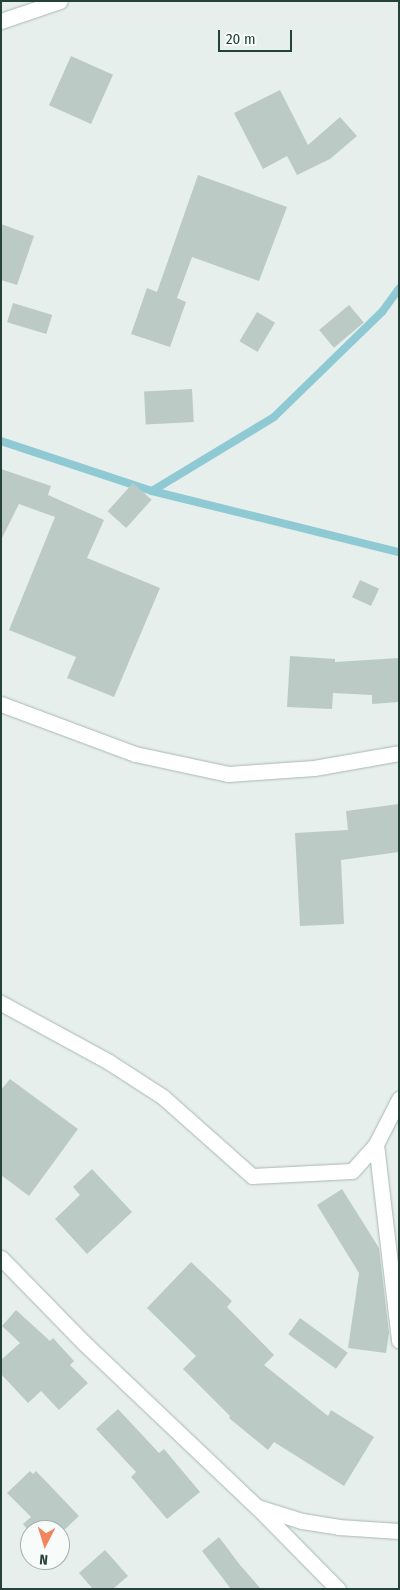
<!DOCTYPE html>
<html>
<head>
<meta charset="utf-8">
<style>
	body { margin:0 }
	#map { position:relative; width:400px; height:1590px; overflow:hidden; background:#e6efeb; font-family:"Fira Sans Condensed",sans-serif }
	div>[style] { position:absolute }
	.stream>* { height:8px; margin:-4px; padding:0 4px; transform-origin:4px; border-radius:4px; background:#8ec9d4 }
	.building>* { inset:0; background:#bbcac4; transform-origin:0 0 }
	.roads { filter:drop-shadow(0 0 1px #a8b8b2) drop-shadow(0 0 1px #a8b8b2) }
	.street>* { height:15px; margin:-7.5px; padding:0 7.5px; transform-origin:7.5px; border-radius:7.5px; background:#fff }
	span { translate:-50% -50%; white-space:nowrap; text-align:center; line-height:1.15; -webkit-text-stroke:4.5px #f7fbf9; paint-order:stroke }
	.frame { position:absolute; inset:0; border:2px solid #24423a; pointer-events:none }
	.north { position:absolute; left:20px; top:1520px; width:50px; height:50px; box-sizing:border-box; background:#f7fbf9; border:1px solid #a3b1ad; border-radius:50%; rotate:185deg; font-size:14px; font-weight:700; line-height:20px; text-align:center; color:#24423a }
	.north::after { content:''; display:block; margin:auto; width:18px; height:22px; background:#f4845f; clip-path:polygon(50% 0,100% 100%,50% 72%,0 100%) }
	.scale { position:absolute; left:218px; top:30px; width:74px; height:22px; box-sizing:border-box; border:2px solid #24423a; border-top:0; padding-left:6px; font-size:15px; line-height:18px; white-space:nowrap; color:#24423a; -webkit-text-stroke:4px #f7fbf9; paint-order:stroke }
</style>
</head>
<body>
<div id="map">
	<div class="stream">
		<i style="left:1px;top:441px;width:159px;rotate:18.3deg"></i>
		<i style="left:152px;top:491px;width:254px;rotate:13.9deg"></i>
		<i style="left:152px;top:491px;width:143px;rotate:-31.2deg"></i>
		<i style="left:274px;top:417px;width:151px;rotate:-44.2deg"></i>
		<i style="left:382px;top:312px;width:29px;rotate:-54deg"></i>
	</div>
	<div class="building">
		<i style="left:71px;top:56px;width:46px;height:54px;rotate:24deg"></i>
		<i style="clip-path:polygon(280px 90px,308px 145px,340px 117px,357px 136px,330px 159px,297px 175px,287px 156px,263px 169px,234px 113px)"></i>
		<i style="clip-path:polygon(198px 175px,287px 207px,259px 281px,192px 257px,177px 298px,186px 302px,170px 347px,131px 334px,147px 288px,157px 292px)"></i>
		<i style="clip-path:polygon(1px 224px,34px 236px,17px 285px,1px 280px)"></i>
		<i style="left:13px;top:303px;width:41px;height:20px;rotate:17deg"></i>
		<i style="left:349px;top:305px;width:23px;height:39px;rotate:50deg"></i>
		<i style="left:257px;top:312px;width:21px;height:34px;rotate:31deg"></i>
		<i style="left:192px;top:389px;width:33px;height:48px;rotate:87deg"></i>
		<i style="clip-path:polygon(1px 469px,51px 486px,48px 495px,104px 520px,87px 558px,160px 588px,114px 697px,67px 678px,76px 657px,9px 630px,55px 517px,19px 504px,1px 540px)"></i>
		<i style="left:133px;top:483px;width:25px;height:38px;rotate:42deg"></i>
		<i style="left:360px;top:580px;width:21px;height:19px;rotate:25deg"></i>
		<i style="clip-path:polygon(290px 656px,335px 659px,335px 662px,399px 658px,399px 702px,372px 704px,372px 695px,333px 693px,332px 709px,287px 707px)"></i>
		<i style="clip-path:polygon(399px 804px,399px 852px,341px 860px,344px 924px,300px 926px,295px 833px,348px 830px,346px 811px)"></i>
		<i style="clip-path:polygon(10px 1079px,78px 1129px,29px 1196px,1px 1175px,1px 1090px)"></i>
		<i style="clip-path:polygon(92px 1169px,132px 1212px,87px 1254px,55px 1219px,80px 1195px,73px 1187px)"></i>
		<i style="clip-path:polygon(342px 1189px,379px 1248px,389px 1333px,386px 1353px,348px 1348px,359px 1273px,317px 1205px)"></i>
		<i style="clip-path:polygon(191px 1262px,232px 1301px,227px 1307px,274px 1355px,264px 1365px,328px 1416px,331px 1410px,374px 1437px,344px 1486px,274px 1442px,268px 1450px,229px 1418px,230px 1416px,183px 1369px,196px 1356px,147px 1308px)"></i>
		<i style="clip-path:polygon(16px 1310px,50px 1341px,53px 1338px,74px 1361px,70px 1365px,88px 1383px,59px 1410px,41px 1391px,28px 1403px,1px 1374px,1px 1360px,20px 1343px,2px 1326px)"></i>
		<i style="left:300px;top:1318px;width:59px;height:20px;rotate:36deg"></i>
		<i style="clip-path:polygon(118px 1409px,159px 1453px,164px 1449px,200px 1492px,167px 1519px,131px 1477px,136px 1472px,96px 1429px)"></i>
		<i style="clip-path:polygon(30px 1471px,33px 1474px,36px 1471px,79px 1516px,60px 1534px,60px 1530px,30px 1530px,30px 1532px,23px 1524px,31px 1517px,7px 1493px)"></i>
		<i style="clip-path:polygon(219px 1537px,240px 1565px,261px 1589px,231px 1589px,202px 1551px)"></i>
		<i style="clip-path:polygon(105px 1550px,128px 1576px,113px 1589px,93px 1589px,79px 1573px)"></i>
	</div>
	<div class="roads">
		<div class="street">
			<i style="left:1px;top:21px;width:62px;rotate:-18.7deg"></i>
			<i style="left:1px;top:704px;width:143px;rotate:20.5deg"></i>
			<i style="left:135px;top:754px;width:95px;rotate:12.1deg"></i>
			<i style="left:228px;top:774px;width:86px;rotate:-4deg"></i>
			<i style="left:314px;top:768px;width:86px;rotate:-10deg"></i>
			<i style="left:1px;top:1003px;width:123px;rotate:28.6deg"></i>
			<i style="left:109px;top:1062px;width:64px;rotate:32.9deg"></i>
			<i style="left:163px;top:1097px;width:119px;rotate:41.6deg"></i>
			<i style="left:252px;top:1176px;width:100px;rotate:-2.9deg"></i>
			<i style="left:352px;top:1171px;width:36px;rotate:-48deg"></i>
			<i style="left:376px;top:1144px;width:51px;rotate:-62.9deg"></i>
			<i style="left:376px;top:1144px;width:198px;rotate:83.3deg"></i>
			<i style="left:1px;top:1258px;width:117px;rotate:45.7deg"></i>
			<i style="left:83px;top:1342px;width:240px;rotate:43.5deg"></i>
			<i style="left:257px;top:1507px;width:47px;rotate:17.3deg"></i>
			<i style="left:302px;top:1521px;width:36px;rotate:9deg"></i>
			<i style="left:338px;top:1527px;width:61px;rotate:3.8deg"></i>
			<i style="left:258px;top:1508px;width:114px;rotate:45.4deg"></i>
		</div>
	</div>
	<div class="frame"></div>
	<div class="north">N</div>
	<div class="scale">20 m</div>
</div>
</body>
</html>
